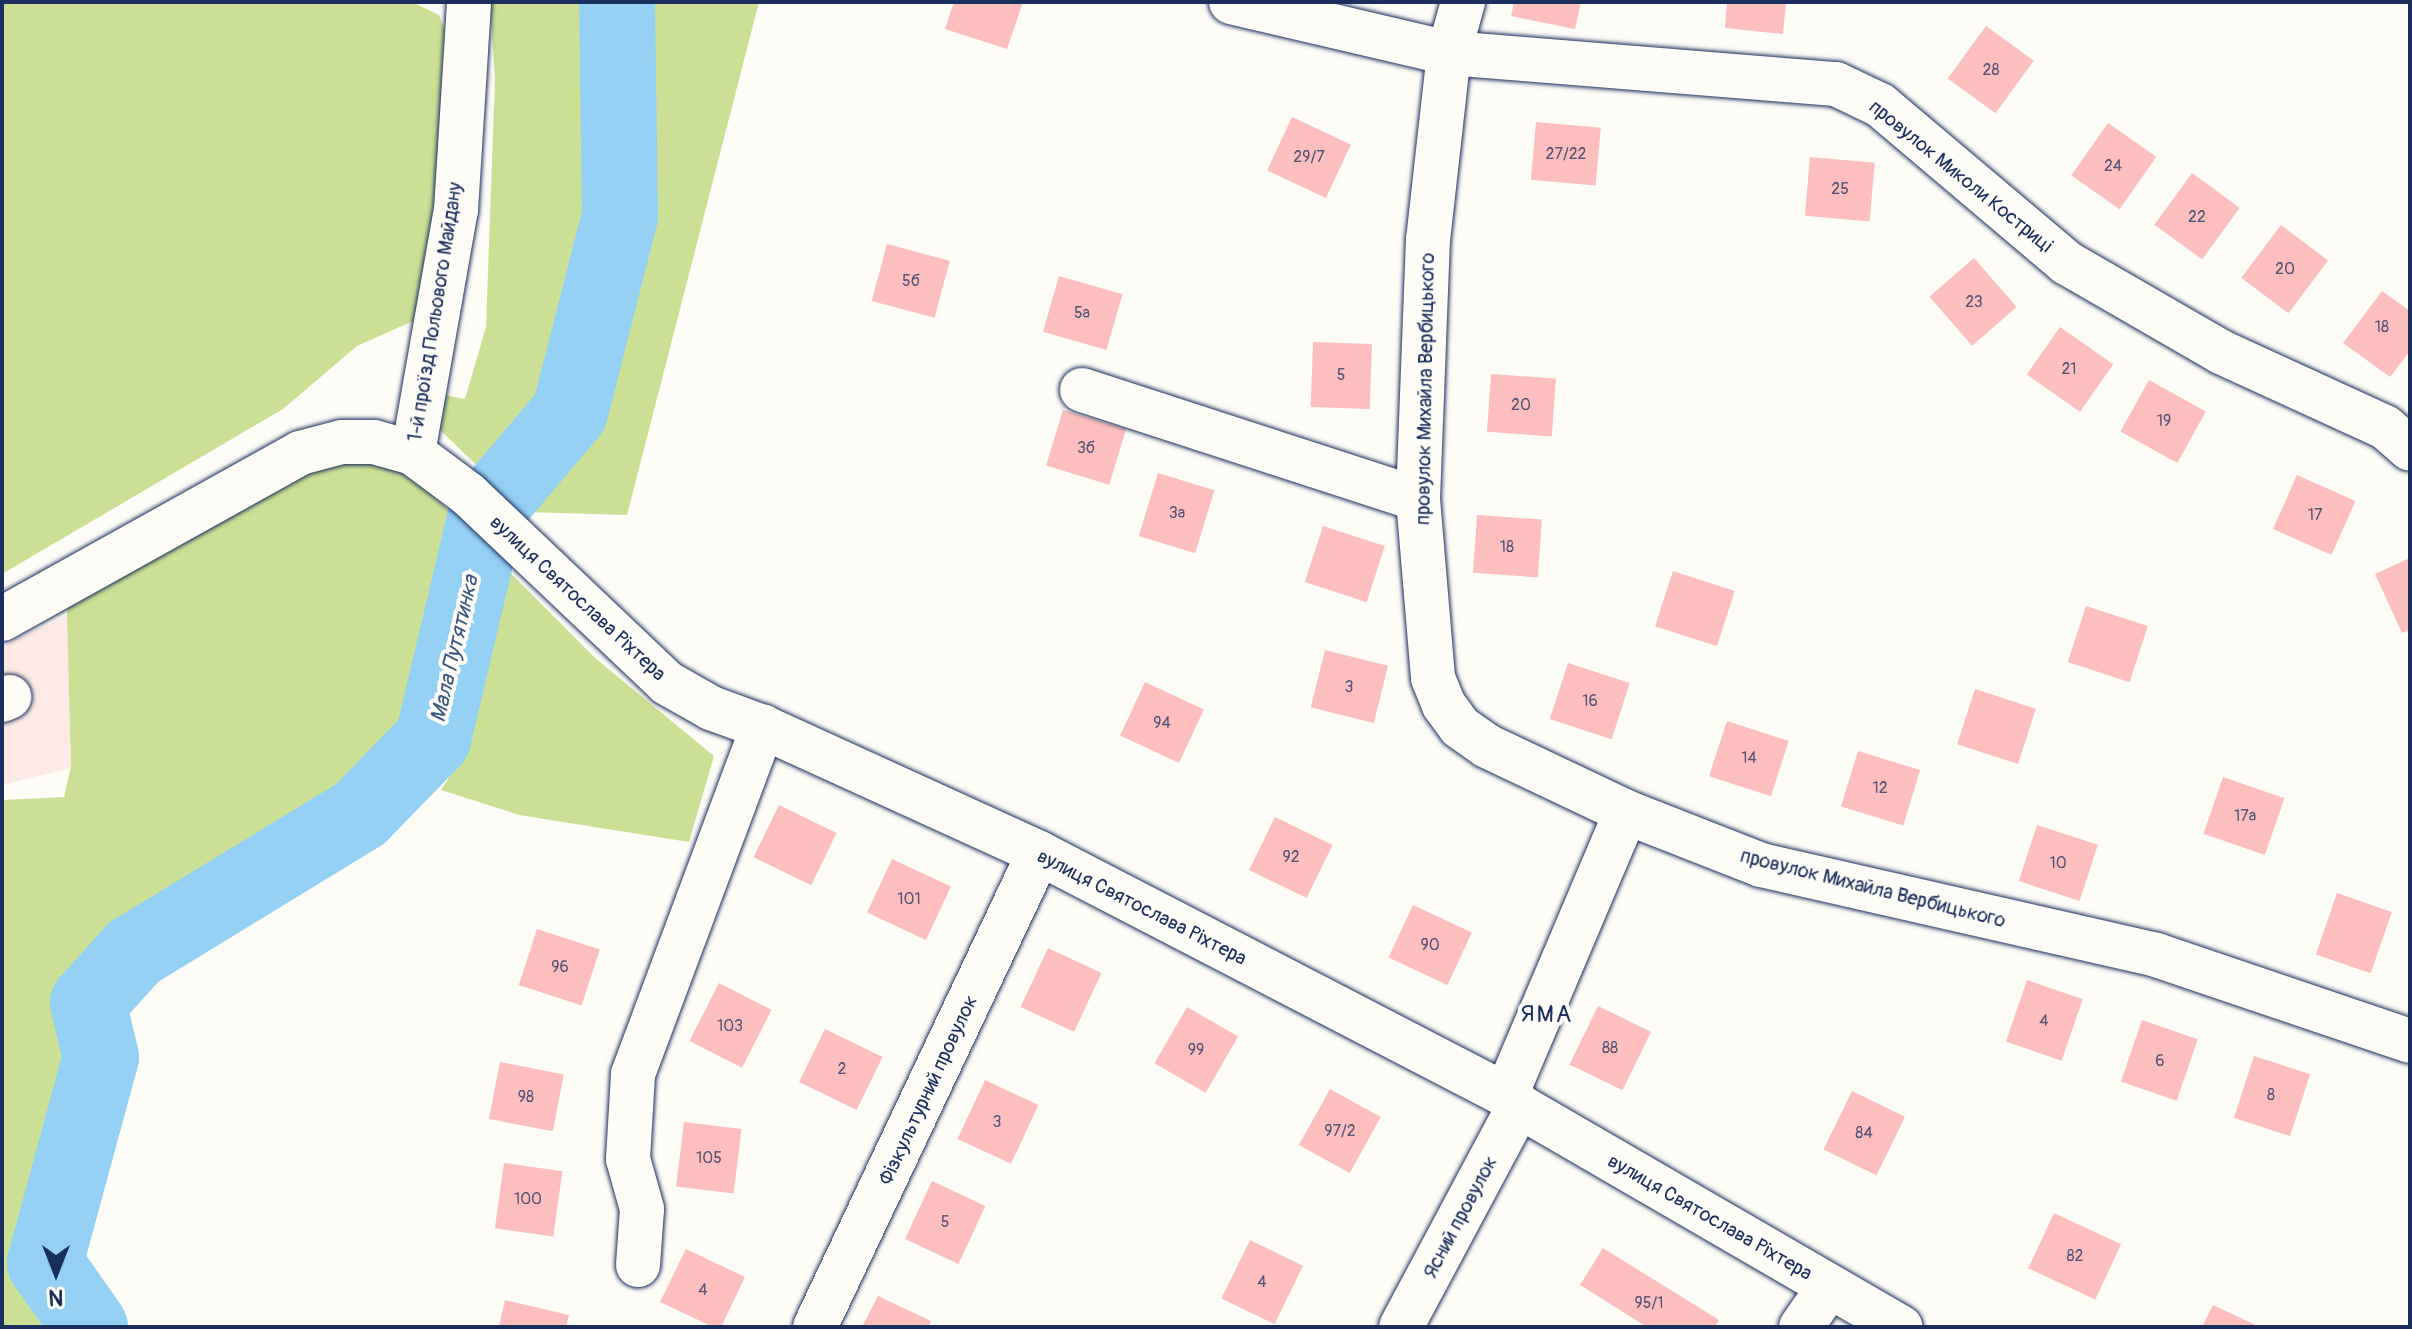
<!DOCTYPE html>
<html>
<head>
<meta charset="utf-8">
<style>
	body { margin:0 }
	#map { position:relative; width:2412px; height:1329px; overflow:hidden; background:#fdfcf7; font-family:Pangolin,sans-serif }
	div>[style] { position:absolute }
	.built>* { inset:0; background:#fdeae6 }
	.green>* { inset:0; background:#cbe095 }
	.river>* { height:76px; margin:-38px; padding:0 38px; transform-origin:38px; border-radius:38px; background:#94cff4 }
	.building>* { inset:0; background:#fcbfbd; transform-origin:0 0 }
	.roads { filter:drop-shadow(0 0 2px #1b2f5e) drop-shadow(0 0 2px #1b2f5e) }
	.minor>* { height:44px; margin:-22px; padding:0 22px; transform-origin:22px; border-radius:22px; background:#fdfcf7 }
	span { translate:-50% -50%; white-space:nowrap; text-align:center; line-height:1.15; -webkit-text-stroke:8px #fdfcf7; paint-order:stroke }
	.number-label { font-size:16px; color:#535376 }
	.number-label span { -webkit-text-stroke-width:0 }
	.street-label { font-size:20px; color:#1b2f5e }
	.water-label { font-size:22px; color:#395784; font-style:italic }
	.quarter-label { font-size:24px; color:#1b2f5e; letter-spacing:2px }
	.frame { position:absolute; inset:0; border:4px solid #1b2f5e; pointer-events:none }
	.north { position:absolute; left:16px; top:1233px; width:80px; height:80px; -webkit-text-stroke:6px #fdfcf7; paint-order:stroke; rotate:180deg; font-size:22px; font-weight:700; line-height:32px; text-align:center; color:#1b2f5e }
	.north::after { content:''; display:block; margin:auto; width:28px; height:36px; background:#1b2f5e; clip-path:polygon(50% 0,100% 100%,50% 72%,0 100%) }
</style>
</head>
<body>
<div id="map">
	<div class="built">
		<i style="clip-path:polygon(75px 612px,71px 768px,2px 785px,2px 646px)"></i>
	</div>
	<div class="green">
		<i style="clip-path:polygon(2px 2px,412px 2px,439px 15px,463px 76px,438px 310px,357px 346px,283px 409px,2px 574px)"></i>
		<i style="clip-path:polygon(490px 2px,759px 2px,627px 515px,525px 512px,437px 427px,445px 395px,465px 399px,486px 327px,495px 79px)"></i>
		<i style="clip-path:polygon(287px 456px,395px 465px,430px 492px,595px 658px,714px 756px,689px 842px,519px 815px,441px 790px,468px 748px,435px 708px,344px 806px,154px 926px,90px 957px,68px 978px,55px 1003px,57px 1020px,76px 1067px,73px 1089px,43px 1206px,22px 1254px,27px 1275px,41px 1298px,69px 1327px,2px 1327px,2px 800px,64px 797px,71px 766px,66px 575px)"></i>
	</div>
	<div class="river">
		<i style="left:90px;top:1327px;width:78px;rotate:-125.1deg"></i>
		<i style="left:45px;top:1263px;width:213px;rotate:-74.8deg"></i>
		<i style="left:101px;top:1057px;width:56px;rotate:-103.5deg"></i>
		<i style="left:88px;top:1003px;width:69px;rotate:-48deg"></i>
		<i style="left:134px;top:952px;width:265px;rotate:-31.4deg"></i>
		<i style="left:360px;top:814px;width:105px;rotate:-45.8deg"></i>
		<i style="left:433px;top:739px;width:235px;rotate:-76.7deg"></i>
		<i style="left:487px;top:510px;width:128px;rotate:-49.7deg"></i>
		<i style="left:570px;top:412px;width:202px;rotate:-75.7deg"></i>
		<i style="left:620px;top:216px;width:214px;rotate:-90.8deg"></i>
	</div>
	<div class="building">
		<i style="clip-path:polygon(954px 2px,1023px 2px,1007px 49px,945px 29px)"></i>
		<i style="clip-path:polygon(1514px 2px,1581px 2px,1575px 29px,1511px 16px)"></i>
		<i style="clip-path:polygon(1727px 2px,1786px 2px,1783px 34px,1725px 28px)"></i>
		<i style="left:1986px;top:26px;width:59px;height:65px;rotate:36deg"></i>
		<i style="left:1292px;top:117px;width:65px;height:59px;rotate:25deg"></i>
		<i style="left:1536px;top:122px;width:65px;height:58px;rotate:5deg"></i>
		<i style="left:2108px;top:123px;width:59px;height:64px;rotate:35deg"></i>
		<i style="left:1810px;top:157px;width:65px;height:59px;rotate:5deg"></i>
		<i style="left:2192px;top:173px;width:59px;height:64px;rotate:36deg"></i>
		<i style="left:2281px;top:225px;width:59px;height:66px;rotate:37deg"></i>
		<i style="left:887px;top:244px;width:65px;height:59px;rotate:15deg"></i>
		<i style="left:1974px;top:258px;width:65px;height:59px;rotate:49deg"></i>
		<i style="left:1059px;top:276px;width:66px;height:58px;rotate:16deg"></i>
		<i style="clip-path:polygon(2382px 291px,2410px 311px,2410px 351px,2390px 377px,2343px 343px)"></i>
		<i style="left:2060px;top:327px;width:65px;height:58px;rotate:35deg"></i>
		<i style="left:1313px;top:342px;width:59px;height:65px;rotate:2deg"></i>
		<i style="left:1491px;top:374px;width:65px;height:58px;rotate:4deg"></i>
		<i style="left:2149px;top:380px;width:65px;height:59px;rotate:29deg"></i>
		<i style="left:1063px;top:410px;width:66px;height:58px;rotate:17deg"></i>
		<i style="left:1158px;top:473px;width:59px;height:66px;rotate:17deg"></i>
		<i style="left:2297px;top:475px;width:64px;height:59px;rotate:24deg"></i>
		<i style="left:1477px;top:515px;width:65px;height:58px;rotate:4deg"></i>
		<i style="left:1323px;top:526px;width:65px;height:59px;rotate:18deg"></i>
		<i style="clip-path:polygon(2410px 558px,2410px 630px,2402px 633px,2375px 574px)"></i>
		<i style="left:1673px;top:571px;width:65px;height:58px;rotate:18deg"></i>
		<i style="left:2086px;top:606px;width:65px;height:59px;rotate:18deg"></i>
		<i style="left:1325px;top:650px;width:65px;height:59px;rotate:14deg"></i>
		<i style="left:1568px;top:663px;width:65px;height:59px;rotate:18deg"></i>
		<i style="left:1145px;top:682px;width:65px;height:59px;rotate:25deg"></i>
		<i style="left:1975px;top:689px;width:64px;height:58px;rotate:18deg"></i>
		<i style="left:1727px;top:721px;width:65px;height:58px;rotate:18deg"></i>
		<i style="left:1858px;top:751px;width:65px;height:58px;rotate:17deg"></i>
		<i style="left:2223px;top:777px;width:65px;height:60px;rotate:19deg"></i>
		<i style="left:779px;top:805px;width:64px;height:58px;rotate:26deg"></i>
		<i style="left:1275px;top:817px;width:64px;height:59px;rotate:26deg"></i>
		<i style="left:2037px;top:825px;width:64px;height:59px;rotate:18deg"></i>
		<i style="left:892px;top:859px;width:65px;height:59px;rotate:25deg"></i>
		<i style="left:2337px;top:893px;width:58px;height:65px;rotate:19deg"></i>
		<i style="left:1413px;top:905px;width:65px;height:58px;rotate:25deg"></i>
		<i style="left:537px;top:929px;width:66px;height:59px;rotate:18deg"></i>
		<i style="left:1048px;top:948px;width:59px;height:65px;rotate:25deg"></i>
		<i style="left:2027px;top:980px;width:59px;height:65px;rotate:19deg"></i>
		<i style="left:719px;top:983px;width:59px;height:65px;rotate:27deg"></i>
		<i style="left:1598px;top:1006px;width:59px;height:65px;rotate:26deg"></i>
		<i style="left:1187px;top:1007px;width:59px;height:65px;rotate:30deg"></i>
		<i style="left:2142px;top:1020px;width:59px;height:65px;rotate:19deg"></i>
		<i style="left:825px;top:1029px;width:64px;height:59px;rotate:26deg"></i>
		<i style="left:2254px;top:1056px;width:59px;height:65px;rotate:18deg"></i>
		<i style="left:500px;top:1062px;width:65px;height:58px;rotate:11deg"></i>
		<i style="left:985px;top:1080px;width:59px;height:65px;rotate:25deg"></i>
		<i style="left:1330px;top:1089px;width:58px;height:64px;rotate:29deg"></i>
		<i style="left:1852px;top:1091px;width:59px;height:65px;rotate:26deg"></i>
		<i style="left:684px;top:1122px;width:58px;height:65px;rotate:7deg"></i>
		<i style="left:504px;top:1163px;width:59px;height:66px;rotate:8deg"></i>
		<i style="left:932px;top:1181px;width:59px;height:64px;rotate:25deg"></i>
		<i style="left:2054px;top:1213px;width:74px;height:61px;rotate:25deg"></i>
		<i style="left:1250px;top:1240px;width:59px;height:65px;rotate:26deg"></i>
		<i style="clip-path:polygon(1603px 1248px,1719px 1320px,1715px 1327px,1647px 1327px,1580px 1285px)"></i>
		<i style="clip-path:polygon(686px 1249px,745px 1277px,721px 1327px,713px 1327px,660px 1302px)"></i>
		<i style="clip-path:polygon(878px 1296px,931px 1321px,928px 1327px,862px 1327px)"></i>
		<i style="clip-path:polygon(505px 1300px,569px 1315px,566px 1327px,499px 1327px)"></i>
		<i style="clip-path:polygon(2213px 1305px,2260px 1327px,2202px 1327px)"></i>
	</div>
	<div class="roads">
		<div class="minor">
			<i style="left:1231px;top:2px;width:224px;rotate:13.2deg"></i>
			<i style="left:1449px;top:53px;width:388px;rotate:4.6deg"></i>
			<i style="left:1836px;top:84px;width:49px;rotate:25.5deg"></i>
			<i style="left:1880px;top:105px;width:245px;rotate:40.2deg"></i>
			<i style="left:2067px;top:263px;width:178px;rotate:30deg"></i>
			<i style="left:2221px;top:352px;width:180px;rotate:24.6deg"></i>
			<i style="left:2385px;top:427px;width:33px;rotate:41deg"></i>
			<i style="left:1463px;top:2px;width:53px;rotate:105.4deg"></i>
			<i style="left:1449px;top:53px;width:187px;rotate:96.4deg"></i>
			<i style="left:1428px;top:239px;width:260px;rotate:92.2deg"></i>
			<i style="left:1418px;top:499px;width:180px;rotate:85.2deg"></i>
			<i style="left:1433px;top:678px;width:29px;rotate:68deg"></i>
			<i style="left:1444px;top:705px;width:27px;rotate:54deg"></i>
			<i style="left:1460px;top:727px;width:33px;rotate:35deg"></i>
			<i style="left:1487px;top:746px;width:154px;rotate:25.4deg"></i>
			<i style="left:1626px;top:812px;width:145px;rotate:21.4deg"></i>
			<i style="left:1761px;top:865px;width:405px;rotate:12.8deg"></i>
			<i style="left:2156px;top:955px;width:268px;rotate:18.7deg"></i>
			<i style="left:1082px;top:390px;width:353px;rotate:18deg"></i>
			<i style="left:413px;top:453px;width:247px;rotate:-80deg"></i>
			<i style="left:456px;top:210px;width:208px;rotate:-86.4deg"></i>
			<i style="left:2px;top:619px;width:341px;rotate:-29.1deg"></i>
			<i style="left:300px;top:453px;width:43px;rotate:-14.7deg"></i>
			<i style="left:342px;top:442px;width:32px"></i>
			<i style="left:374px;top:442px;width:41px;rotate:15.8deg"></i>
			<i style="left:413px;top:453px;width:69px;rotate:36.7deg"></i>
			<i style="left:468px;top:494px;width:274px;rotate:43.5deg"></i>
			<i style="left:667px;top:683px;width:51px;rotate:29.6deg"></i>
			<i style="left:711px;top:708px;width:55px;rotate:20.1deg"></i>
			<i style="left:763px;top:727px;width:303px;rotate:24.5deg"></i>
			<i style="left:1039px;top:853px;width:526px;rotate:27.39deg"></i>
			<i style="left:1506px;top:1095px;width:17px;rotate:40deg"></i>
			<i style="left:1519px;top:1106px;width:441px;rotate:30.1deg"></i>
			<i style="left:2px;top:700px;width:8px;rotate:-23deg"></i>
			<i style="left:1506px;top:1095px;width:307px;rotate:-67deg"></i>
			<i style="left:638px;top:1265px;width:56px;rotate:-85.9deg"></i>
			<i style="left:642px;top:1209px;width:52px;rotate:-105.6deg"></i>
			<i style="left:628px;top:1159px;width:85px;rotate:-86.6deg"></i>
			<i style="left:633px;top:1074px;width:371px;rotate:-69.5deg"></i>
			<i style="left:815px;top:1327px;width:524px;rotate:-64.71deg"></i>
			<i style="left:1401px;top:1327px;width:251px;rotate:-61.9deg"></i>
			<i style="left:1801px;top:1327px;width:49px;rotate:-55deg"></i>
		</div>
	</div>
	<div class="number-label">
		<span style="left:1991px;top:70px">28</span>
		<span style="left:1566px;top:154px">27/22</span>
		<span style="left:1309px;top:157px">29/7</span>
		<span style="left:2113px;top:166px">24</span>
		<span style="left:1840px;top:189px">25</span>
		<span style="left:2197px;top:217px">22</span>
		<span style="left:2285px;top:269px">20</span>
		<span style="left:911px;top:281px">5б</span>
		<span style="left:1974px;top:302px">23</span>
		<span style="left:1082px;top:313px">5а</span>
		<span style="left:2382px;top:327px">18</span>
		<span style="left:2069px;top:369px">21</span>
		<span style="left:1341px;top:375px">5</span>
		<span style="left:1521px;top:405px">20</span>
		<span style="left:2164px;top:421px">19</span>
		<span style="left:1086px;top:448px">3б</span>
		<span style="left:1177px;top:513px">3а</span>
		<span style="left:2315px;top:515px">17</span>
		<span style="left:1507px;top:547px">18</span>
		<span style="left:1349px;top:687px">3</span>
		<span style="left:1590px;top:701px">16</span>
		<span style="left:1162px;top:723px">94</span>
		<span style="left:1749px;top:758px">14</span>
		<span style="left:1880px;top:788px">12</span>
		<span style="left:2245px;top:816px">17а</span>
		<span style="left:1291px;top:857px">92</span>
		<span style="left:2058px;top:863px">10</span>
		<span style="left:909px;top:899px">101</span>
		<span style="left:1430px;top:945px">90</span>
		<span style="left:560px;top:967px">96</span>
		<span style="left:2044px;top:1021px">4</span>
		<span style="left:730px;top:1026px">103</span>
		<span style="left:1610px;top:1048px">88</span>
		<span style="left:1196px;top:1050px">99</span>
		<span style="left:2160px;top:1061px">6</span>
		<span style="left:842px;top:1069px">2</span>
		<span style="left:2271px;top:1095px">8</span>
		<span style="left:526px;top:1097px">98</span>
		<span style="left:997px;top:1122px">3</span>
		<span style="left:1340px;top:1131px">97/2</span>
		<span style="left:1864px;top:1133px">84</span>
		<span style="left:709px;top:1158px">105</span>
		<span style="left:528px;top:1199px">100</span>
		<span style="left:945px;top:1222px">5</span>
		<span style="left:2075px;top:1256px">82</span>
		<span style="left:1262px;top:1282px">4</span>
		<span style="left:703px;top:1290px">4</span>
		<span style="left:1649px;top:1303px">95/1</span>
	</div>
	<div class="street-label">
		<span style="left:1961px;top:176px;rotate:39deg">провулок Миколи Костриці</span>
		<span style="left:435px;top:312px;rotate:-81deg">1-й проїзд Польового Майдану</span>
		<span style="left:1425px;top:389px;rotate:-89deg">провулок Михайла Вербицького</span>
		<span style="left:578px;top:598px;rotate:43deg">вулиця Святослава Ріхтера</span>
		<span style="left:1873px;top:888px;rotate:14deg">провулок Михайла Вербицького</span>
		<span style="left:1142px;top:907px;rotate:27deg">вулиця Святослава Ріхтера</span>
		<span style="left:928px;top:1090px;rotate:-65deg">Фізкультурний провулок</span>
		<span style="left:1460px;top:1217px;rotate:-62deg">Ясний провулок</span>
		<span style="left:1710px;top:1217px;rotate:30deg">вулиця Святослава Ріхтера</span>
	</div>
	<div class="water-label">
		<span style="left:455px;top:649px;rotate:-77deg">Мала Путятинка</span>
	</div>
	<div class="quarter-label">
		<span style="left:1547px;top:1015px">ЯМА</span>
	</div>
	<div class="frame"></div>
	<div class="north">N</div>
</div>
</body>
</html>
